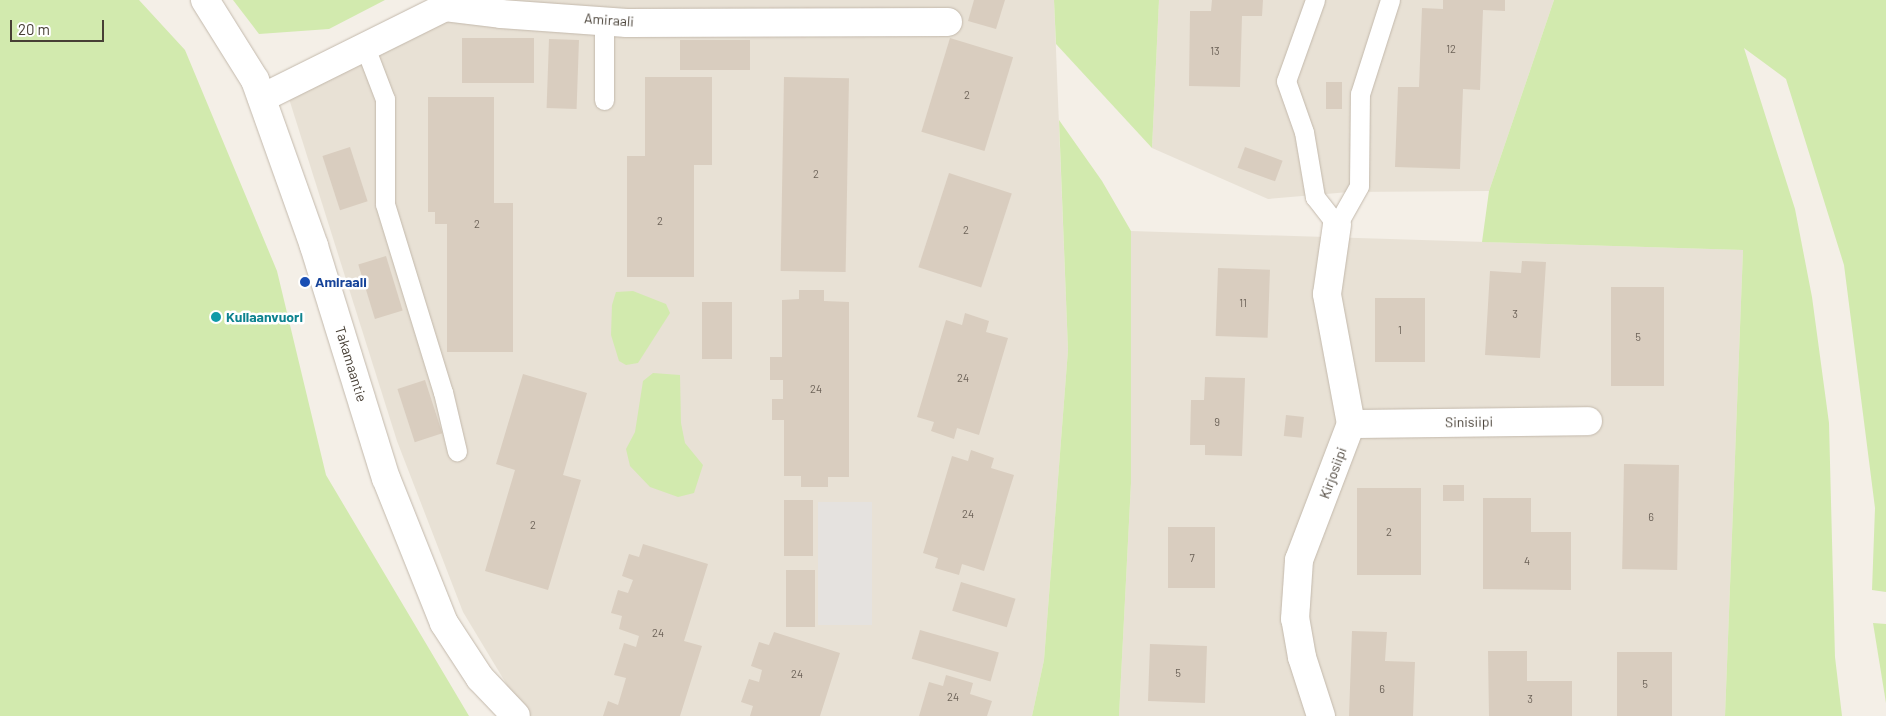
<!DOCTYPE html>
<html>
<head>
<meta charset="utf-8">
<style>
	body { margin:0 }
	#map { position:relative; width:1886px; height:716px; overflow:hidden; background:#f4efe7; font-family:Barlow,sans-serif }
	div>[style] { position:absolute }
	.residential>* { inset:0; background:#e8e1d5 }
	.green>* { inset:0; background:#d2eaae }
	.parking>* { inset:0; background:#e5e2df; transform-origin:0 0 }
	.building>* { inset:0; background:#d9cdbf; transform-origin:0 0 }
	.roads { filter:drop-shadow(0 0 1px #c3b9ac) drop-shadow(0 0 1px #c3b9ac) }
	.service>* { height:19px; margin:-9.5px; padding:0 9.5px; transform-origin:9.5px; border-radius:9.5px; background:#fff }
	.minor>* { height:28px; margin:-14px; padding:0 14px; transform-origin:14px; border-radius:14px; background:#fff }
	.tertiary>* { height:28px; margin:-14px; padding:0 14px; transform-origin:14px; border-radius:14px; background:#fff }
	.dots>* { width:14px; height:14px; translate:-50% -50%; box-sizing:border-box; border:2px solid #fff; border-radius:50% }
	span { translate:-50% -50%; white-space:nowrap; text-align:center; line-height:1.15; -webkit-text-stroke:5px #fff; paint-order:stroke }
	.number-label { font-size:11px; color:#6c6258 }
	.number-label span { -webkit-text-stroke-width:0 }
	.street-label { font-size:14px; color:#473f35 }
	.transit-label { font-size:14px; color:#164399; font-weight:700 }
	.left { translate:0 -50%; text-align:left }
	.culture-label { font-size:14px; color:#0d838f; font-weight:700 }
	.scale { position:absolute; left:10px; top:20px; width:94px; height:22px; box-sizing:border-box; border:2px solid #473f35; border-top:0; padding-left:6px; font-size:15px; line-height:18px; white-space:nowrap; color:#473f35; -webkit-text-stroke:4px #fff; paint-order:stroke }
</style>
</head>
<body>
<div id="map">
	<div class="residential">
		<i style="clip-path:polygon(445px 0,1054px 0,1068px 350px,1044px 660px,1032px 716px,530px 716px,522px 710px,463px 612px,397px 441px,285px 86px)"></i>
		<i style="clip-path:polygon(1159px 0,1554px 0,1489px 191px,1349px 192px,1268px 199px,1152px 148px)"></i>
		<i style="clip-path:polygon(1131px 231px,1743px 250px,1725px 716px,1119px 716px,1131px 483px)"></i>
	</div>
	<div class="green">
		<i style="clip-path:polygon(0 0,139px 0,185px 50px,277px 271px,326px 475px,469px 716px,0 716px)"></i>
		<i style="clip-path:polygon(233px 0,385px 0,329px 29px,259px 34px)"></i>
		<i style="clip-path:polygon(1054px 0,1159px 0,1152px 148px,1056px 44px)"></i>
		<i style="clip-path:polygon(1554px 0,1886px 0,1886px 592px,1872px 590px,1875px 508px,1844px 265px,1786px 79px,1744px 48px,1795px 209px,1812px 297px,1829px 423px,1835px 657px,1842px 716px,1725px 716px,1743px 250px,1482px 242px,1489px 191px)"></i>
		<i style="clip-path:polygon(1059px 120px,1102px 181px,1131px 231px,1131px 483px,1119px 716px,1032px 716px,1044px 660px,1068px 350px)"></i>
		<i style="clip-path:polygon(633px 291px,666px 304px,670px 313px,638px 363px,626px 365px,619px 361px,611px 335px,612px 305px,616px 292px)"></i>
		<i style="clip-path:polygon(653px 373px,680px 375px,681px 423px,685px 443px,703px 465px,694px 493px,678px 497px,650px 487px,630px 466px,626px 449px,635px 432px,643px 381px)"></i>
		<i style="clip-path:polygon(1873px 623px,1886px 624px,1886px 703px)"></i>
	</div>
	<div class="parking">
		<i style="left:872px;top:502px;width:123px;height:54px;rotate:90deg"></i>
	</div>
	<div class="building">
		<i style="clip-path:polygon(974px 0,1005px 0,996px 29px,968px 21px)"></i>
		<i style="clip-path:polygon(1212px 0,1263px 0,1262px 16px,1242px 16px,1240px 87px,1189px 86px,1190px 11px,1211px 11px)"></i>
		<i style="clip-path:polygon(1443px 0,1505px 0,1505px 11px,1483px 10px,1480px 90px,1463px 89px,1460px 169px,1395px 167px,1398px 87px,1419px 87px,1422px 8px,1443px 9px)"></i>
		<i style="left:462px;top:38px;width:72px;height:45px"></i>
		<i style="left:950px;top:38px;width:66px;height:98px;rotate:17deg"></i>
		<i style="left:549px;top:39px;width:30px;height:69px;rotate:2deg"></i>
		<i style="left:680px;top:40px;width:70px;height:30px"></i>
		<i style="clip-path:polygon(645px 77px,712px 77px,712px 165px,694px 165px,694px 277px,627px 277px,627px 156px,645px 156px)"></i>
		<i style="left:784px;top:77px;width:65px;height:194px;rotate:1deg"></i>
		<i style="left:1326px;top:82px;width:16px;height:27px"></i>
		<i style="clip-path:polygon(428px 97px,494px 97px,494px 203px,513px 203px,513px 352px,447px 352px,447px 224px,435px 224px,435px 212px,428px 212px)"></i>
		<i style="left:350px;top:147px;width:57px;height:29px;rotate:72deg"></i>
		<i style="left:1245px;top:147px;width:40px;height:22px;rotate:20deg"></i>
		<i style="left:949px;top:173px;width:66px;height:99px;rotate:18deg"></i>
		<i style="left:386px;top:256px;width:57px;height:29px;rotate:73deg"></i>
		<i style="clip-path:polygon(1522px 261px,1546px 262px,1540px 358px,1485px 355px,1490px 271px,1521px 273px)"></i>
		<i style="left:1218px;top:268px;width:52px;height:68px;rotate:2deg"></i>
		<i style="left:1611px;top:287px;width:53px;height:99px"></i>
		<i style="clip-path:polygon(799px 290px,824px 290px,824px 301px,849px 302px,849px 477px,828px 477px,828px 487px,801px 487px,801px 476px,784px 476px,784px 420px,772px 420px,772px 399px,783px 399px,783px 380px,770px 380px,770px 357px,782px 357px,782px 300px,799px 299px)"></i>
		<i style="left:1375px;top:298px;width:50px;height:64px"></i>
		<i style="left:702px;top:302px;width:30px;height:57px"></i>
		<i style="clip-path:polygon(965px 313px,989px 321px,986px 332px,1008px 338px,979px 435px,957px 428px,954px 439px,931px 431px,934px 422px,917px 417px,946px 320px,962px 325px)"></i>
		<i style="clip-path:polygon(523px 374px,587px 393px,563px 475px,581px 480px,548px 590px,485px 571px,515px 470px,496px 464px)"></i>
		<i style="clip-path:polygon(1205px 377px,1245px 378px,1242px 456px,1205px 455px,1205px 445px,1190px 445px,1191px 400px,1204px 400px)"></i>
		<i style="left:425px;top:380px;width:56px;height:29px;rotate:72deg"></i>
		<i style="left:1286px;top:415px;width:18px;height:21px;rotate:6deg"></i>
		<i style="clip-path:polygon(971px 450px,994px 458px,991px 468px,1014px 475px,984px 571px,962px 564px,959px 575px,935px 568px,938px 558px,923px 553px,952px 456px,968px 461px)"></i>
		<i style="left:1624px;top:464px;width:55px;height:105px;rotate:1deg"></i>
		<i style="left:1443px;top:485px;width:21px;height:16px"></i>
		<i style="left:1357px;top:488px;width:64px;height:87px"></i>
		<i style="clip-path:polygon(1483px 498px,1531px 498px,1531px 532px,1571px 532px,1571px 590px,1483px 589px)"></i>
		<i style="left:784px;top:500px;width:29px;height:56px"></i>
		<i style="left:1168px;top:527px;width:47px;height:61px"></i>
		<i style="clip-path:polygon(643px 544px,708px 564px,684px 641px,702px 646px,680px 716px,603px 716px,608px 701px,618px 705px,626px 678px,614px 675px,624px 643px,636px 647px,639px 636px,619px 629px,622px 616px,611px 613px,618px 590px,628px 593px,633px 580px,622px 576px,629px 554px,639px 557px)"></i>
		<i style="left:786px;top:570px;width:29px;height:57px"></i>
		<i style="left:961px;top:582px;width:57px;height:30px;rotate:17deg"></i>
		<i style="left:920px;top:630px;width:82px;height:30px;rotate:16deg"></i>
		<i style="clip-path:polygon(1352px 631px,1387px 632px,1385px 661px,1415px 662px,1413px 716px,1349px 716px)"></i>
		<i style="clip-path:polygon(774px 632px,840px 653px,820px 716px,750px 716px,753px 706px,741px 702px,749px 679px,759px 682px,762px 670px,751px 666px,759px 642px,769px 645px)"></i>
		<i style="left:1150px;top:644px;width:57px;height:57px;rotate:2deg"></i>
		<i style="clip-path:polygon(1488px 651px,1527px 651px,1527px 681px,1572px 681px,1572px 716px,1489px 716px)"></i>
		<i style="left:1672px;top:652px;width:64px;height:55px;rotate:90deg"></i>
		<i style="clip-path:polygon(946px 675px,973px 683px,970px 694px,992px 701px,987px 716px,919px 716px,929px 682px,943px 686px)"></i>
	</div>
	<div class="roads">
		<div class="service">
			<i style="left:1315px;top:0;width:86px;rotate:109.7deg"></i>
			<i style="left:1286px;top:81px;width:54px;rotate:70.6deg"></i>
			<i style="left:1304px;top:132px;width:66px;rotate:80.4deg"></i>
			<i style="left:1315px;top:197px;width:36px;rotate:52deg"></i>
			<i style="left:1337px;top:225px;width:45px;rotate:-60.6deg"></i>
			<i style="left:1359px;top:186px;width:92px;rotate:-89.4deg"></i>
			<i style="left:1360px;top:94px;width:99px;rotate:-72.3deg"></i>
			<i style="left:604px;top:19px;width:81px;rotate:90deg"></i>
			<i style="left:365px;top:47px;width:56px;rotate:69deg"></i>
			<i style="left:385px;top:99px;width:105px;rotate:90deg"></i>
			<i style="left:385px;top:204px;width:197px;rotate:72.9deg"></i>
			<i style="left:443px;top:392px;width:61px;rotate:76.7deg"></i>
		</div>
		<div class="minor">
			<i style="left:262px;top:98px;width:204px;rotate:-26.4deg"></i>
			<i style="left:445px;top:7px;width:56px;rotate:7.1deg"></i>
			<i style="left:501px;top:14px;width:126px;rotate:4.1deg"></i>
			<i style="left:627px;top:23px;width:321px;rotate:-0.2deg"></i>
			<i style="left:1351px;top:424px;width:237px;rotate:-0.7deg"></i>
			<i style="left:1321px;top:716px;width:62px;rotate:-107.9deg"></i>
			<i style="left:1302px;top:657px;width:39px;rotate:-100deg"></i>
			<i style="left:1295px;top:619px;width:59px;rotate:-86.1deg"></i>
			<i style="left:1299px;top:560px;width:146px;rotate:-69.1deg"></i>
			<i style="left:1351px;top:424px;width:132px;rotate:-100.5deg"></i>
			<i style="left:1327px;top:294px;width:70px;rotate:-81.8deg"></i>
		</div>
		<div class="tertiary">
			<i style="left:205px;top:0;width:94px;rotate:58deg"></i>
			<i style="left:255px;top:80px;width:176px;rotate:70.4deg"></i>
			<i style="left:314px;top:246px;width:243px;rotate:72.8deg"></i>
			<i style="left:386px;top:478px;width:156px;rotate:68.2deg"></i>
			<i style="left:444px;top:623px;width:66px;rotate:56.8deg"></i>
			<i style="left:480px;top:678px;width:52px;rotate:46.5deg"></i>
		</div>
	</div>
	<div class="dots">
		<i style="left:305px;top:282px;background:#1a4fb4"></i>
		<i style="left:216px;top:317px;background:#0f9aa8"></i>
	</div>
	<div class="number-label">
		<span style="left:1451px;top:49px">12</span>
		<span style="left:1215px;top:51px">13</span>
		<span style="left:967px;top:95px">2</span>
		<span style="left:816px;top:174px">2</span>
		<span style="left:660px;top:221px">2</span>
		<span style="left:477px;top:224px">2</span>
		<span style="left:966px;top:230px">2</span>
		<span style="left:1243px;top:303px">11</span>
		<span style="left:1515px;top:314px">3</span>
		<span style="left:1400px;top:330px">1</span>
		<span style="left:1638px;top:337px">5</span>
		<span style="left:963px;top:378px">24</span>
		<span style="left:816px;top:389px">24</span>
		<span style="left:1217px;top:422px">9</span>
		<span style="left:968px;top:514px">24</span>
		<span style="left:1651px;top:517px">6</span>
		<span style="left:533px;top:525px">2</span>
		<span style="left:1389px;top:532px">2</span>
		<span style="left:1192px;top:558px">7</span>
		<span style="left:1527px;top:561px">4</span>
		<span style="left:658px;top:633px">24</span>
		<span style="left:1178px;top:673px">5</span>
		<span style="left:797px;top:674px">24</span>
		<span style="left:1645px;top:684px">5</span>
		<span style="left:1382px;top:689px">6</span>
		<span style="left:953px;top:697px">24</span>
		<span style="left:1530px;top:699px">3</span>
	</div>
	<div class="street-label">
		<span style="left:609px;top:20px;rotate:4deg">Amiraali</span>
		<span style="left:351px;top:364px;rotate:73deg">Takamaantie</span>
		<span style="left:1469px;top:422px;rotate:-1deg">Sinisiipi</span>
		<span style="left:1333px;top:473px;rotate:-70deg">Kirjosiipi</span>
	</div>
	<div class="transit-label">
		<span class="left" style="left:315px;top:282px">Amiraali</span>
	</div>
	<div class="culture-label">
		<span class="left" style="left:226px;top:317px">Kullaanvuori</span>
	</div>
	<div class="scale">20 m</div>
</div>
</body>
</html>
